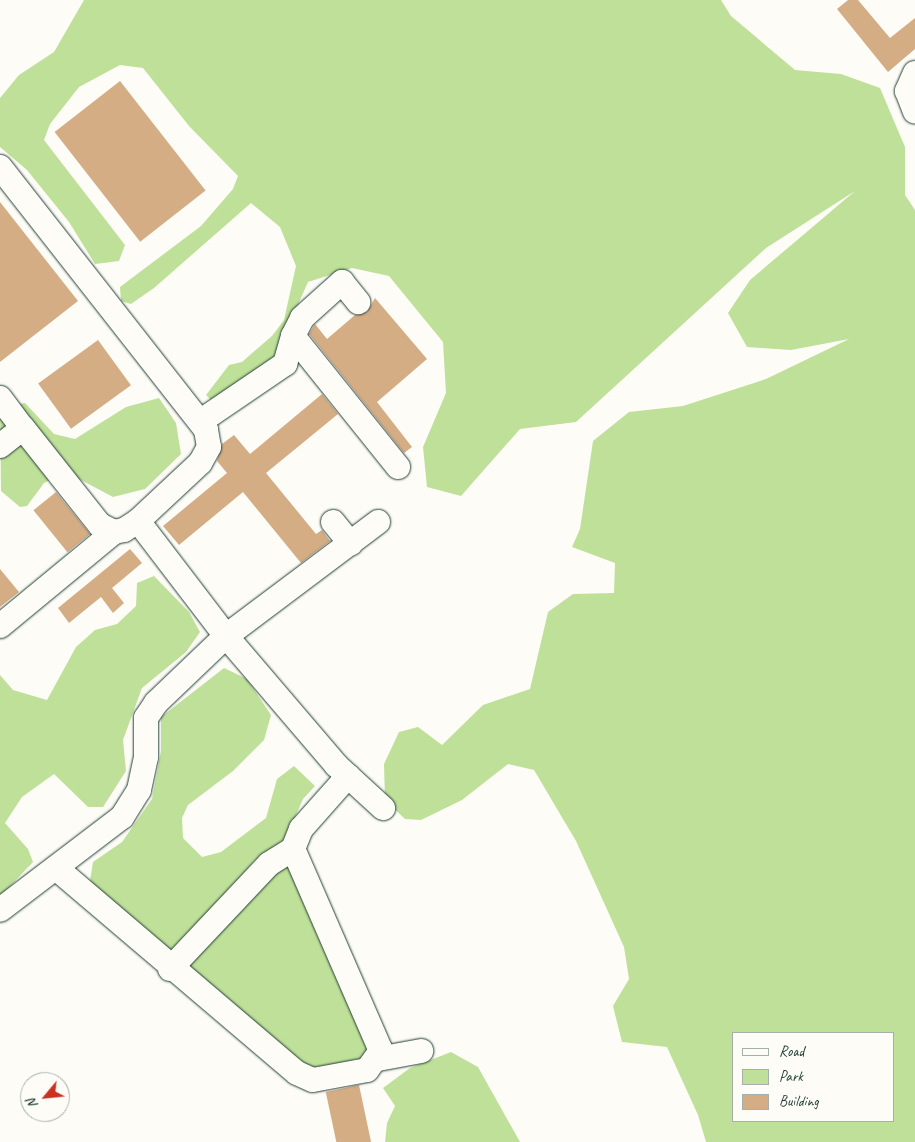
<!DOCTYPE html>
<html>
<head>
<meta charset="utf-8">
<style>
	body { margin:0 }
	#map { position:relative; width:915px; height:1142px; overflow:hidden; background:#fdfcf7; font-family:Caveat,sans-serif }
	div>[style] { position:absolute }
	.green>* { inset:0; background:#bfe099 }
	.building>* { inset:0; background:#d4ad85; transform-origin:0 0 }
	.roads { filter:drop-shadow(0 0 1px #1f3d34) drop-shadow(0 0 1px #1f3d34) }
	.minor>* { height:24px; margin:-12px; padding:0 12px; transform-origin:12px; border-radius:12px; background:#fdfcf7 }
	span { translate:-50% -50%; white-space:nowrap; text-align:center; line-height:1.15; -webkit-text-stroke:4px #fdfcf7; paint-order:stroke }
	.legend { position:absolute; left:732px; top:1032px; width:162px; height:90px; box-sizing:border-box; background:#fdfcf7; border:1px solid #a4b0a9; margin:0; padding:6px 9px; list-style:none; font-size:15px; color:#1f3d34 }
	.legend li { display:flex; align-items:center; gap:10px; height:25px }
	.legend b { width:25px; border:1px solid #a4b0a9 }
	.north { position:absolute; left:20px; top:1072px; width:50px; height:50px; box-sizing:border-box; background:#fdfcf7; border:1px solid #a4b0a9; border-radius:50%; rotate:242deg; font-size:14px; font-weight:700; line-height:20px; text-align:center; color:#1f3d34 }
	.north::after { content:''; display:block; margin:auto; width:18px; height:22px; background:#c8321e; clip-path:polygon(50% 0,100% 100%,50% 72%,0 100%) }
</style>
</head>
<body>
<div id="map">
	<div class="green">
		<i style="clip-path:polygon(evenodd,84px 0,721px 0,731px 16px,795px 70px,841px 74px,880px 88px,905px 147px,905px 195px,915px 210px,915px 1142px,706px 1142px,698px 1115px,667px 1047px,622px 1042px,613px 1006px,629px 979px,624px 947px,576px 841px,534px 770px,508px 764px,462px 800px,421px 820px,405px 819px,385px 800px,384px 764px,399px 732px,418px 727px,442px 745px,483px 705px,530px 689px,548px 612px,573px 594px,614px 593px,615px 563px,572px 547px,580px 529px,593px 441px,629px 412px,683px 406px,766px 379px,849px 339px,791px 350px,747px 347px,728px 313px,750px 280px,855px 191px,766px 248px,576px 422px,520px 429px,461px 496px,427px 487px,423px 447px,446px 393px,443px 342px,389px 276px,352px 268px,308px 282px,276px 354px,256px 377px,214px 403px,206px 395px,229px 365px,242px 362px,272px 336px,284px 320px,296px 266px,280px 227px,251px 203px,154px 288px,131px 304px,121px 301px,120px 287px,201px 226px,233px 189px,238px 176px,189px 126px,143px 68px,120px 65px,79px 87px,50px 124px,44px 140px,125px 245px,119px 261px,95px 264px,69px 222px,27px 170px,0 147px,0 98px,19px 75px,54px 52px,84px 0,734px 1033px,894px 1033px,894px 1121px,734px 1121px,734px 1033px)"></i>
		<i style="clip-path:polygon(159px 398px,176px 423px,181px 454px,145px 489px,113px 497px,66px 472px,44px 483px,27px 506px,20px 507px,1px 491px,0 407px,25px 403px,54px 434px,75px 439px,126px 407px)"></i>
		<i style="clip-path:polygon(154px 576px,189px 612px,200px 632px,186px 652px,142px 688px,123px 740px,126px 771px,103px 807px,88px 807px,54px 774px,22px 797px,5px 823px,28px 849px,33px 862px,0 897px,0 675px,13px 690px,47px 700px,76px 647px,95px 630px,117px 624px,136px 606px,137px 583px)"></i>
		<i style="clip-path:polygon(224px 668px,247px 679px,271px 715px,264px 740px,233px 771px,188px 805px,182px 818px,183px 838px,202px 857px,221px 852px,266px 818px,277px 779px,294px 766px,315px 786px,303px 799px,283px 845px,255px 860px,175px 954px,165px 956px,90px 881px,93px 862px,122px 842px,152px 799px,161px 751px,161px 717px)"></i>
		<i style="clip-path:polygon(288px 864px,369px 1045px,370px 1057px,317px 1073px,183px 970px,278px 866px)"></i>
		<i style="clip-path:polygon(451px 1052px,478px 1067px,520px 1142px,385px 1142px,387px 1123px,395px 1106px,383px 1088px,410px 1068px)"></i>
	</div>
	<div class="building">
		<i style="clip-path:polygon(848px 0,858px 0,890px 38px,915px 18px,915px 49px,888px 72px,837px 9px)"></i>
		<i style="left:120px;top:81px;width:139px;height:83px;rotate:52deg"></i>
		<i style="clip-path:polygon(0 202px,78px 301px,0 362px)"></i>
		<i style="clip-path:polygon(375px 298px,427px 359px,377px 402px,412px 447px,404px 453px,309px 334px,315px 324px,327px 339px,355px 315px,367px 312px)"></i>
		<i style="left:98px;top:340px;width:56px;height:74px;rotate:54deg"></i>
		<i style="clip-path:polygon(322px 394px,338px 414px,266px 473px,316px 534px,322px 530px,330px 541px,301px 563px,243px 492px,179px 545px,163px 526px,227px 473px,217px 461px,222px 444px,234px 435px,250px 454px)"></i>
		<i style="left:56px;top:492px;width:54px;height:29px;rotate:51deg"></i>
		<i style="clip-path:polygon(130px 549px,142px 563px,112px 588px,124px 603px,113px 613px,101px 597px,69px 623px,58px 608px)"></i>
		<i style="clip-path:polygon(0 569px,19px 592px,0 607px)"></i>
		<i style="left:359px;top:1085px;width:58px;height:34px;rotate:78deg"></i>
	</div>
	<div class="roads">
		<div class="minor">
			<i style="left:915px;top:73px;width:20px;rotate:114deg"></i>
			<i style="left:907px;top:91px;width:22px;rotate:69deg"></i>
			<i style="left:0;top:167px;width:334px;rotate:51.9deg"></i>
			<i style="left:206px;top:430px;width:17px;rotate:80deg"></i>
			<i style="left:209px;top:447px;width:18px;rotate:119deg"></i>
			<i style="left:200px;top:463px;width:85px;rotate:136.9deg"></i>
			<i style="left:293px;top:336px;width:20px;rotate:-63deg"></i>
			<i style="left:302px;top:318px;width:54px;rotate:-42deg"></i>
			<i style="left:342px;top:282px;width:26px;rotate:51deg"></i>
			<i style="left:0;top:398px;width:38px;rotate:53deg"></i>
			<i style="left:201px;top:421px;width:102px;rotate:-34.2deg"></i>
			<i style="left:285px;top:364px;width:29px;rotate:-74deg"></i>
			<i style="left:293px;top:336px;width:168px;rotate:51.3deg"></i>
			<i style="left:0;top:446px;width:29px;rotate:-38deg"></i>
			<i style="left:23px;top:428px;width:124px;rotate:51.6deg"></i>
			<i style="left:100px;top:525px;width:16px;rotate:27deg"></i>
			<i style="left:114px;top:532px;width:10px;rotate:-11deg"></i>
			<i style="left:124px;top:530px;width:17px;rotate:-33deg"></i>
			<i style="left:138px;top:521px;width:145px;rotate:52.6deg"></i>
			<i style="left:226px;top:636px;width:97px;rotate:136.3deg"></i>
			<i style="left:156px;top:703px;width:18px;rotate:124deg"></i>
			<i style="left:146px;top:718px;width:39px;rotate:90deg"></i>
			<i style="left:146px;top:757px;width:34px;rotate:102deg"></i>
			<i style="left:139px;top:790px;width:32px;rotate:122deg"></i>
			<i style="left:122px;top:817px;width:153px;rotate:142.7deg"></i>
			<i style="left:333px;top:522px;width:28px;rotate:51deg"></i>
			<i style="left:378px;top:522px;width:190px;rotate:143.1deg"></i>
			<i style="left:226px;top:636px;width:170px;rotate:49.5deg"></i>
			<i style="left:336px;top:765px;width:64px;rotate:42.5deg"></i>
			<i style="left:0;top:626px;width:148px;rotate:-39.5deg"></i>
			<i style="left:56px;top:868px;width:316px;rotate:40.4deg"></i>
			<i style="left:297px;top:1073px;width:17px;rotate:24deg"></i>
			<i style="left:313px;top:1080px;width:55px;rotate:-10.5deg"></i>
			<i style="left:367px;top:1070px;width:24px;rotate:-54deg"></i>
			<i style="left:381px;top:1051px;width:220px;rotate:-113.5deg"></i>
			<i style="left:293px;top:849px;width:22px;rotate:-68deg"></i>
			<i style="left:301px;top:829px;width:71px;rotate:-48.4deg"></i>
			<i style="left:170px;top:969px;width:144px;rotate:-46.7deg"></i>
			<i style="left:269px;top:864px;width:28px;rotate:-32deg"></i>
			<i style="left:378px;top:1059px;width:44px;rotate:-10.5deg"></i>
		</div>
	</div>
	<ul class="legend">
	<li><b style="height:6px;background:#fdfcf7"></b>Road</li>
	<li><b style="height:14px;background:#bfe099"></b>Park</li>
	<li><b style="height:14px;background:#d4ad85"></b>Building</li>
	</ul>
	<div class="north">N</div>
</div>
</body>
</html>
